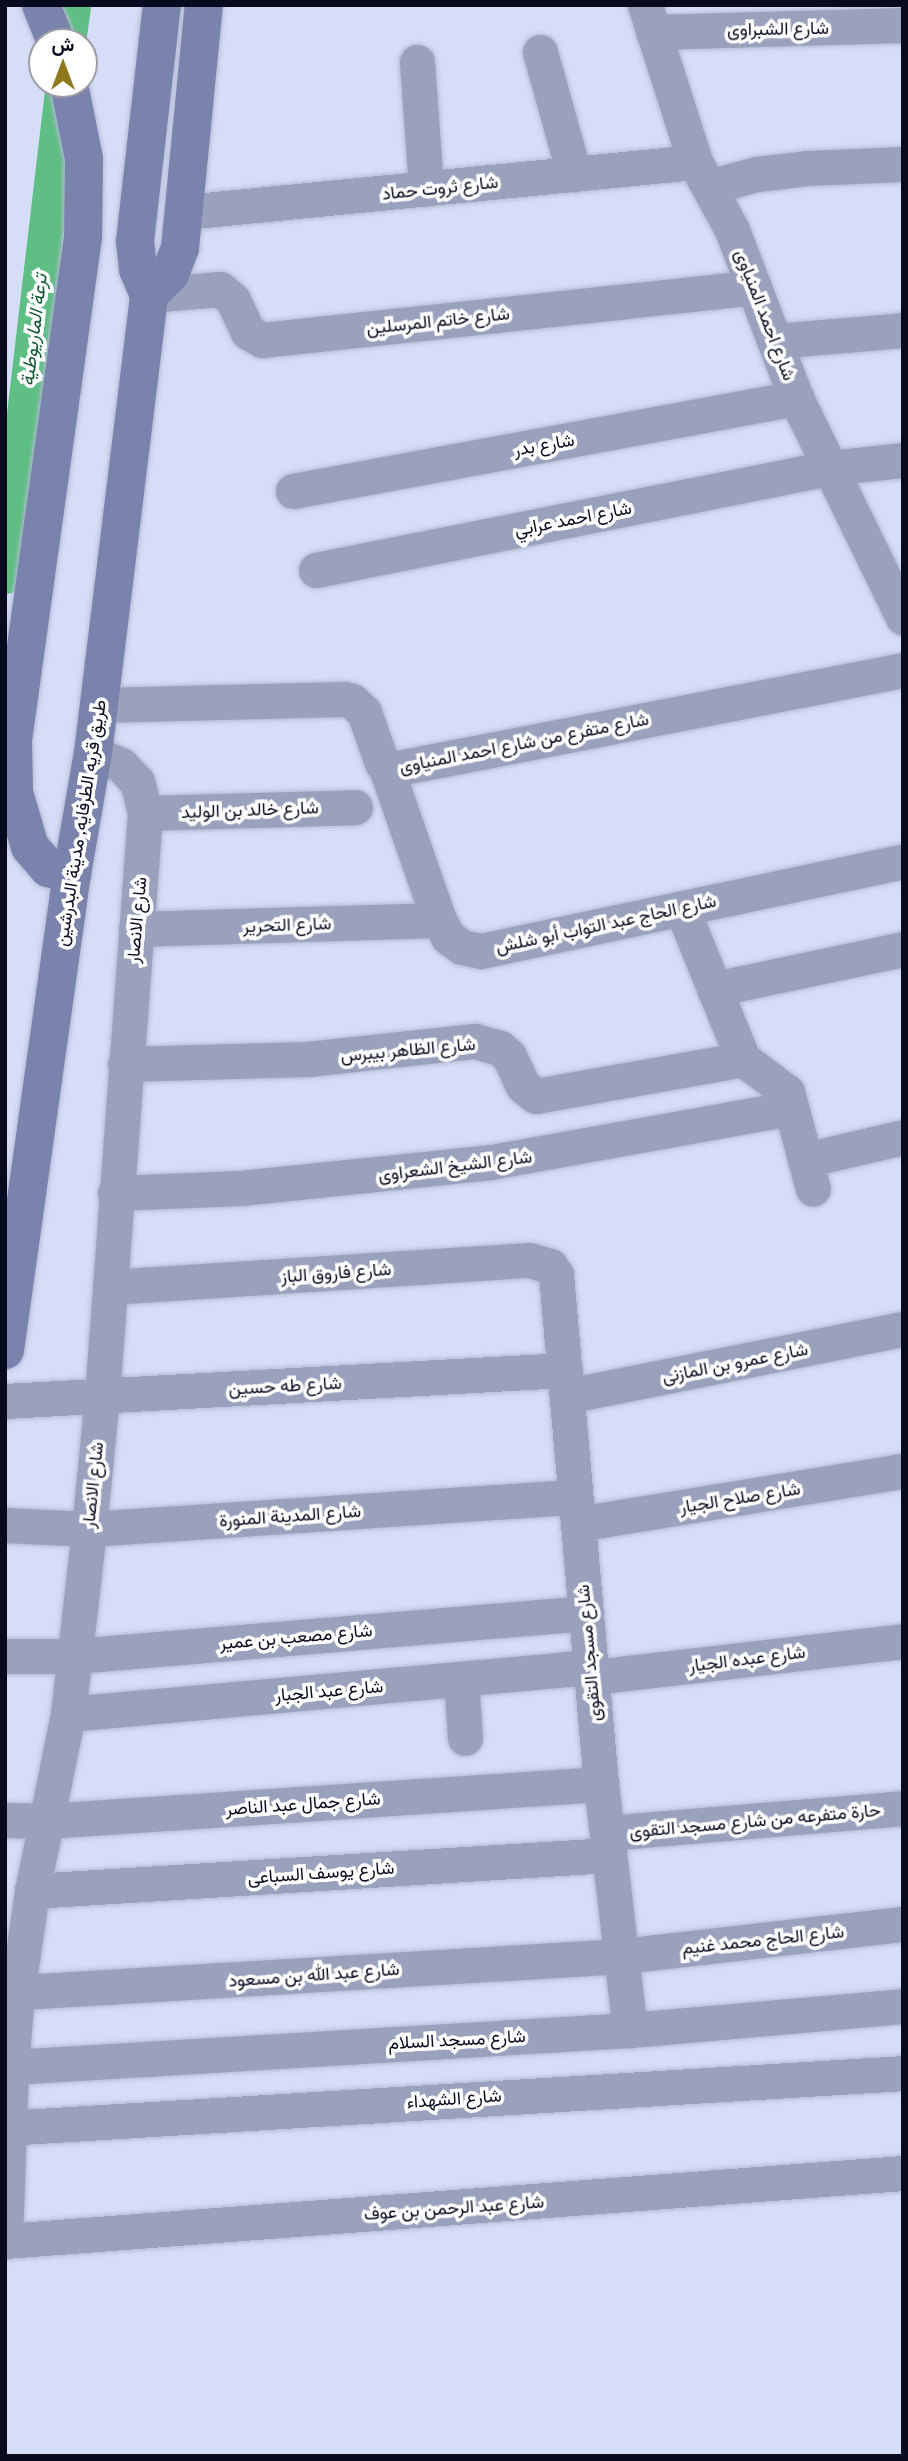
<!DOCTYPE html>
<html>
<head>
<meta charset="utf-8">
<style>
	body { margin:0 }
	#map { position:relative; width:908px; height:2461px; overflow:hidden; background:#d6ddf7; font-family:"Public Sans",Vazirmatn,sans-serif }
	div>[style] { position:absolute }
	.canal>* { height:35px; margin:-17.5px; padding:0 17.5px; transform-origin:17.5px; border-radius:17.5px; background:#5fbe83 }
	.roads { filter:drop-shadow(0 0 2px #b5bbd5) drop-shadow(0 0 2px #b5bbd5) }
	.minor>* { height:35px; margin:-17.5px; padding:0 17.5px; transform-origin:17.5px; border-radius:17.5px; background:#9aa1bc }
	.secondary>* { height:38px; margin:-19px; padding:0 19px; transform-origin:19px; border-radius:19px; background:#7983ab }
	span { translate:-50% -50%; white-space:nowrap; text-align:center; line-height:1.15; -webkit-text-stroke:7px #fff; paint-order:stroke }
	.street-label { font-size:18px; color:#080b20 }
	.water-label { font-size:19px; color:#155a34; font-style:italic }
	.frame { position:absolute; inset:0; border:7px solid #080b20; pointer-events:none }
	.north { position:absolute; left:28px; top:28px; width:70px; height:70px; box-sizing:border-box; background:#fff; border:2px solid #9c9da6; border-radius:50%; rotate:0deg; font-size:19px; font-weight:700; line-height:28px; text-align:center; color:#080b20 }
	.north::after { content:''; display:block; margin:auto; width:24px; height:32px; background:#8e771c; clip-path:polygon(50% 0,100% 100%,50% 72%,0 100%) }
</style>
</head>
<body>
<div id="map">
	<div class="canal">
		<i style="left:68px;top:42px;width:37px;rotate:-82deg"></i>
		<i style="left:5px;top:576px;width:495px;rotate:-83.3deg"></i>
	</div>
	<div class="roads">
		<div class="minor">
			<i style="left:645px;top:5px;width:165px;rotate:72.3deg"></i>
			<i style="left:695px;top:162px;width:77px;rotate:61.4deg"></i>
			<i style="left:732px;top:230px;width:180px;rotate:69.1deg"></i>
			<i style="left:796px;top:398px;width:244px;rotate:64deg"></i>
			<i style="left:653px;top:32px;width:250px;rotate:-1.6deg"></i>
			<i style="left:540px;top:52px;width:127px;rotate:74.4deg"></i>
			<i style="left:417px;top:62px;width:127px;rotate:85.9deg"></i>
			<i style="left:709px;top:187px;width:50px;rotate:-15.2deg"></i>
			<i style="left:757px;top:174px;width:50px;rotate:-6.8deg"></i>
			<i style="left:807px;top:168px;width:96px;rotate:-2.4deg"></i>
			<i style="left:185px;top:212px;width:512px;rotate:-5.6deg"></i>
			<i style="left:149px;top:295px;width:71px;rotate:-4.8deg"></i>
			<i style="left:220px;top:289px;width:17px;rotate:40deg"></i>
			<i style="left:233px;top:300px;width:35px;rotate:65deg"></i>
			<i style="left:248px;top:332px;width:16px;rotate:30deg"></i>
			<i style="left:262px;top:340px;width:495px;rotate:-6.1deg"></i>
			<i style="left:775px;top:341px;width:128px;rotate:-4.9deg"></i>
			<i style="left:293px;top:491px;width:512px;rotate:-10.48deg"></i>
			<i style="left:316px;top:570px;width:523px;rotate:-11.25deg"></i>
			<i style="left:829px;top:468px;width:74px;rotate:-6.2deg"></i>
			<i style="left:99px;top:705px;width:245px;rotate:-1.4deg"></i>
			<i style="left:344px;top:699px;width:8px;rotate:14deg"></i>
			<i style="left:352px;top:701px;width:16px;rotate:43deg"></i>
			<i style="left:364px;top:712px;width:54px;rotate:70.6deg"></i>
			<i style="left:382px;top:763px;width:13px;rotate:29deg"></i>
			<i style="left:393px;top:769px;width:520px;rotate:-10.99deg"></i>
			<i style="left:386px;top:768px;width:161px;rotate:70.8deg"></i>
			<i style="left:439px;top:920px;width:19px;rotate:62deg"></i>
			<i style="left:448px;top:937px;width:17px;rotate:36deg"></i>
			<i style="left:462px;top:947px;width:19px;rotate:12deg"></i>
			<i style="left:481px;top:951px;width:431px;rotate:-12deg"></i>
			<i style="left:145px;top:813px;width:210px;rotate:-1.6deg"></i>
			<i style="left:682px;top:909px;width:162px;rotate:67.9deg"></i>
			<i style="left:743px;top:1059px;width:55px;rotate:36.9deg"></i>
			<i style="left:787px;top:1092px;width:100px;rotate:75deg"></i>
			<i style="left:136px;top:929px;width:303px;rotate:-1.7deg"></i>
			<i style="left:714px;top:989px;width:193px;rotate:-11.9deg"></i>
			<i style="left:125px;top:1064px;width:183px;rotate:-1.6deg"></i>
			<i style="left:308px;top:1059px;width:168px;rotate:-6.2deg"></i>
			<i style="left:475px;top:1041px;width:26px;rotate:16deg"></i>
			<i style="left:500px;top:1048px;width:12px;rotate:42deg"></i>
			<i style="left:509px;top:1056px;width:33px;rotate:65deg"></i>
			<i style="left:523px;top:1086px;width:16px;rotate:38deg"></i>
			<i style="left:536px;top:1096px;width:210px;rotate:-10.1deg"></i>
			<i style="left:805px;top:1160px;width:101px;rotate:-13.2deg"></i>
			<i style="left:115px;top:1193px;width:126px;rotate:-2.3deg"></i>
			<i style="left:241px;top:1188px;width:251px;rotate:-5.9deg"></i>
			<i style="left:491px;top:1162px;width:305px;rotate:-10.2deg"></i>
			<i style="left:110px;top:1287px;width:420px;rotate:-3.7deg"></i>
			<i style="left:529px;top:1260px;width:22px;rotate:16deg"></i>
			<i style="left:550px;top:1266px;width:11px;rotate:56deg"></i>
			<i style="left:556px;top:1275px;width:511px;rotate:84.95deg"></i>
			<i style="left:601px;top:1784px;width:248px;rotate:83.3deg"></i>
			<i style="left:567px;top:1396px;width:343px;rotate:-11.3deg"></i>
			<i style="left:5px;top:1401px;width:561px;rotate:-3.17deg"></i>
			<i style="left:578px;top:1524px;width:329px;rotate:-9.3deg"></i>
			<i style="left:5px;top:1525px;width:84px;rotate:2.7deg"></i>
			<i style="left:89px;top:1529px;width:487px;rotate:-3.8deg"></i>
			<i style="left:5px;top:1656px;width:70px"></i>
			<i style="left:75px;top:1656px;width:513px;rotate:-4.81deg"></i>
			<i style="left:592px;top:1677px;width:313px;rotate:-6.6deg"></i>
			<i style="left:461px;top:1679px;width:59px;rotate:86.1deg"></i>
			<i style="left:68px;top:1714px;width:525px;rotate:-5.14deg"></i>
			<i style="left:5px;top:1820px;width:41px;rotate:1.4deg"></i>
			<i style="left:46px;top:1821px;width:556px;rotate:-3.81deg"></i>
			<i style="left:607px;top:1833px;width:297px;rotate:-4.8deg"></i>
			<i style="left:32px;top:1891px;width:578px;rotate:-3.57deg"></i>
			<i style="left:5px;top:1993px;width:618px;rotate:-3.43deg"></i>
			<i style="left:622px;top:1956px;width:283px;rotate:-6.5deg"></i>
			<i style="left:11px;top:2067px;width:620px;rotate:-3.42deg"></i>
			<i style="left:630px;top:2030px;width:274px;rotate:-5deg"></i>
			<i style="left:5px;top:2128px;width:900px;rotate:-3.5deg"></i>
			<i style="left:5px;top:2240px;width:173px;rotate:-88deg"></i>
			<i style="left:11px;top:2067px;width:73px;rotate:-85.3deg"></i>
			<i style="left:17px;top:1994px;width:104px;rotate:-81.7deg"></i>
			<i style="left:32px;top:1891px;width:181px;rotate:-78.5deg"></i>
			<i style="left:68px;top:1714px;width:186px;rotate:-83.5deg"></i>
			<i style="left:89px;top:1529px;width:134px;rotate:-84.4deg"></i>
			<i style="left:102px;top:1396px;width:585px;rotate:-85.78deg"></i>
			<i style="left:145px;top:813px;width:32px;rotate:-104deg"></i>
			<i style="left:137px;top:782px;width:23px;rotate:-133deg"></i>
			<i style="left:121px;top:765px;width:30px;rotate:-157deg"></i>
			<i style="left:5px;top:2241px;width:901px;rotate:-4.33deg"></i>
		</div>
		<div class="secondary">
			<i style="left:41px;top:5px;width:40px;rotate:68deg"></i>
			<i style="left:69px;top:84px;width:76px;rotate:78.7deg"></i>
			<i style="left:84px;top:159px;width:78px;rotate:90.7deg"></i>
			<i style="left:83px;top:237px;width:508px;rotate:97.92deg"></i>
			<i style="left:13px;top:740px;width:53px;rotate:88.9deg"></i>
			<i style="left:14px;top:793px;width:56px;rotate:73.5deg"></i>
			<i style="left:30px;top:847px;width:28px;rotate:49deg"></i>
			<i style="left:48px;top:868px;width:25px;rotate:14deg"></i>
			<i style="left:149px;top:295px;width:30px;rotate:-45deg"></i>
			<i style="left:170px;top:274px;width:28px;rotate:-69deg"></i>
			<i style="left:180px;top:248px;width:244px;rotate:-84.4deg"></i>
			<i style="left:5px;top:1350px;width:481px;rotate:-82deg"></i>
			<i style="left:72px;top:874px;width:123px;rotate:-80.2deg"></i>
			<i style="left:93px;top:753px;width:461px;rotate:-83deg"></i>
			<i style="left:149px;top:295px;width:28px;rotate:-113deg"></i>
			<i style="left:138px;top:269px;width:28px;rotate:-96deg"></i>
			<i style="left:135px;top:241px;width:238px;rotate:-83.5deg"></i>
		</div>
	</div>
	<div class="street-label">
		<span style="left:778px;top:29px;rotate:-1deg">شارع الشبراوى</span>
		<span style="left:440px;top:188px;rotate:-6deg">شارع ثروت حماد</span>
		<span style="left:765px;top:315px;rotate:69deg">شارع احمد المنياوى</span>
		<span style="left:438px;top:321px;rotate:-6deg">شارع خاتم المرسلين</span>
		<span style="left:544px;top:445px;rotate:-10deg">شارع بدر</span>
		<span style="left:573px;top:519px;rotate:-11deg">شارع احمد عرابي</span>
		<span style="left:524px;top:743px;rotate:-11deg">شارع متفرع من شارع احمد المنياوى</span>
		<span style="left:250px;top:810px;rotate:-2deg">شارع خالد بن الوليد</span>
		<span style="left:81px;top:823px;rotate:-81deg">طريق قريه الطرفايه, مدينة البدرشين</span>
		<span style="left:137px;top:920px;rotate:-85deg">شارع الانصار</span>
		<span style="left:606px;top:924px;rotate:-12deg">شارع الحاج عبد التواب أبو شلش</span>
		<span style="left:287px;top:925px;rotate:-2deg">شارع التحرير</span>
		<span style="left:408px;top:1050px;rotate:-5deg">شارع الظاهر بيبرس</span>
		<span style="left:455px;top:1166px;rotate:-7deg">شارع الشيخ الشعراوى</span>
		<span style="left:336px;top:1273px;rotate:-4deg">شارع فاروق الباز</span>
		<span style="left:735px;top:1363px;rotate:-11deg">شارع عمرو بن المازنى</span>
		<span style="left:285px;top:1386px;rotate:-3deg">شارع طه حسين</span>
		<span style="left:93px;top:1485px;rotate:-84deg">شارع الانصار</span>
		<span style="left:740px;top:1498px;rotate:-9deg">شارع صلاح الجيار</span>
		<span style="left:290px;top:1516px;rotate:-4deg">شارع المدينة المنورة</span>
		<span style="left:296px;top:1637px;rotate:-5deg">شارع مصعب بن عمير</span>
		<span style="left:589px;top:1653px;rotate:-95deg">شارع مسجد التقوى</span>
		<span style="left:747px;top:1659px;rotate:-7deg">شارع عبده الجيار</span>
		<span style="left:329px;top:1691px;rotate:-5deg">شارع عبد الجبار</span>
		<span style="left:303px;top:1804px;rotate:-4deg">شارع جمال عبد الناصر</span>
		<span style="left:755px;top:1821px;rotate:-5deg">حارة متفرعه من شارع مسجد التقوى</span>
		<span style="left:321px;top:1873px;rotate:-4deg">شارع يوسف السباعى</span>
		<span style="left:763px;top:1940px;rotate:-6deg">شارع الحاج محمد غنيم</span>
		<span style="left:314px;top:1975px;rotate:-4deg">شارع عبد الله بن مسعود</span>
		<span style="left:457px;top:2040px;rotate:-3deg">شارع مسجد السلام</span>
		<span style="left:454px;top:2099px;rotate:-4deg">شارع الشهداء</span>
		<span style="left:454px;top:2208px;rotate:-4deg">شارع عبد الرحمن بن عوف</span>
	</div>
	<div class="water-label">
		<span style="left:34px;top:330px;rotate:-83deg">ترعة الماريوطية</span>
	</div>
	<div class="frame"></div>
	<div class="north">ش</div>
</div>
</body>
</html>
